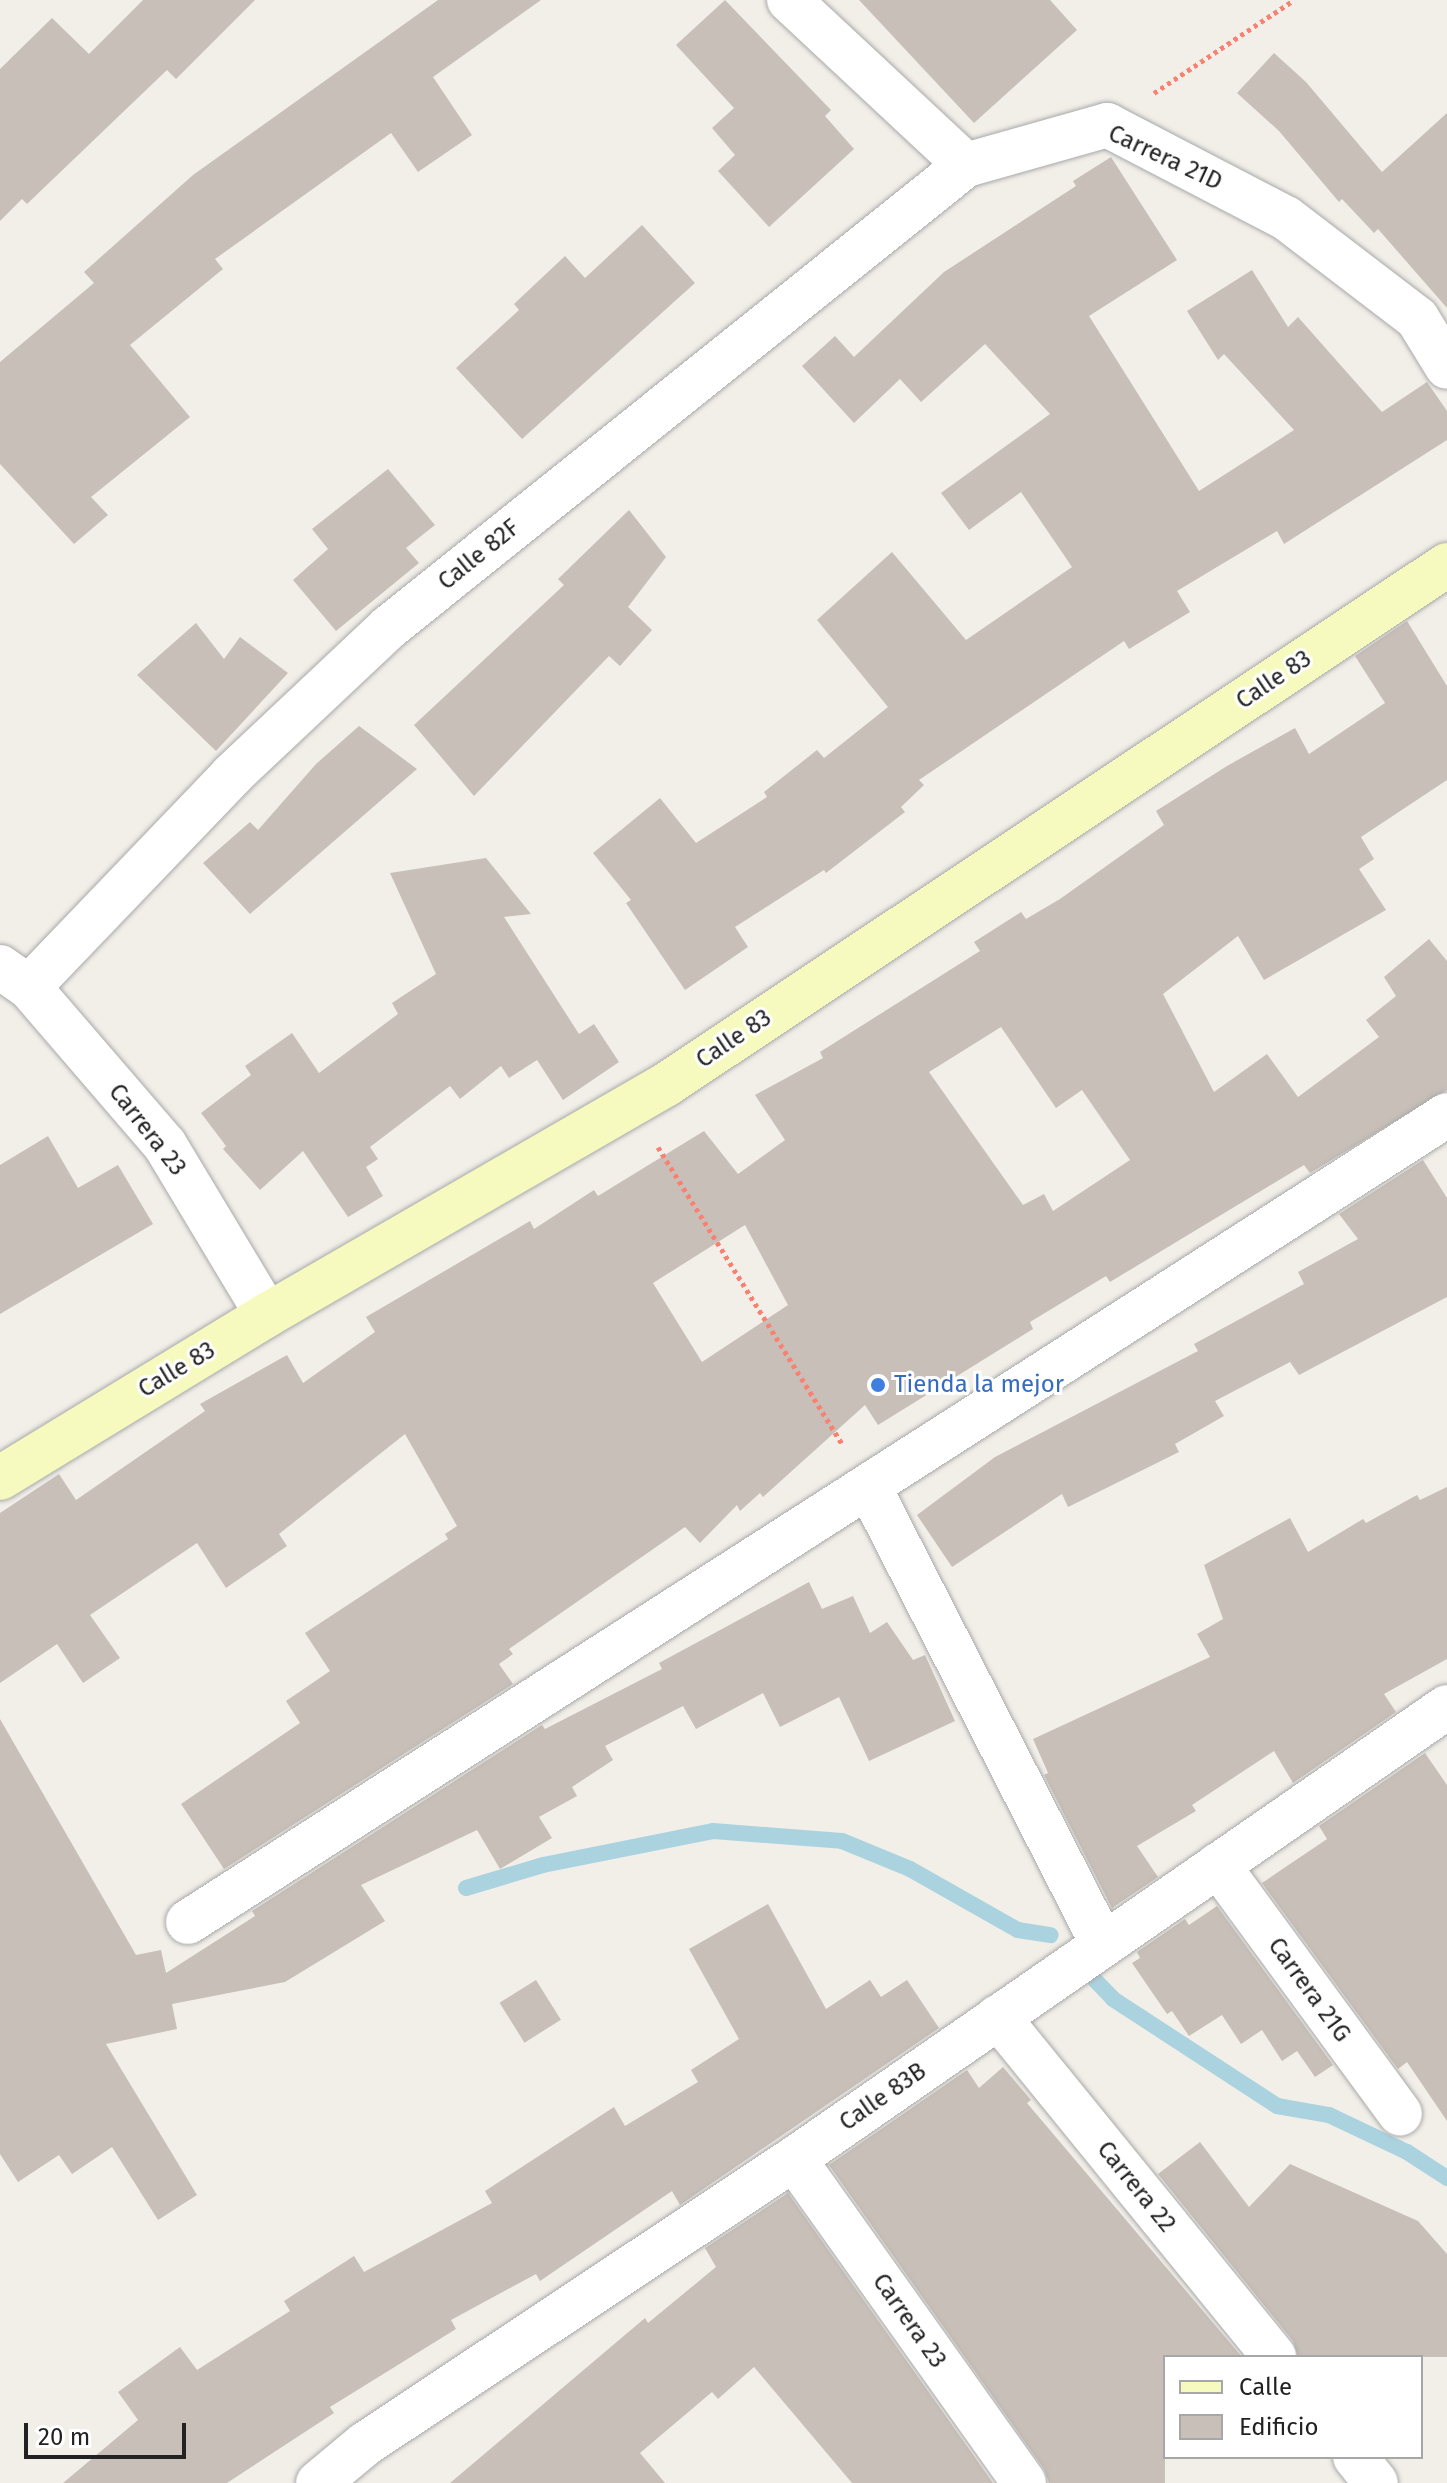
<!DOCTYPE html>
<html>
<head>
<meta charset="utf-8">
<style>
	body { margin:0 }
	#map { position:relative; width:1447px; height:2483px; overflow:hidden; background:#f2efe9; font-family:"Fira Sans",sans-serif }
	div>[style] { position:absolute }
	.stream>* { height:16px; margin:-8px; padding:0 8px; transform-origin:8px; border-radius:8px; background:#aad3df }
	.building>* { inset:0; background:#c7bfb8; transform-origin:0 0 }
	.path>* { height:5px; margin-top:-2.5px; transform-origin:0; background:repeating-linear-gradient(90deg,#fa8072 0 4px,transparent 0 8px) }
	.roads { filter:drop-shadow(0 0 2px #a9a9a9) drop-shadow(0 0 2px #a9a9a9) }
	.street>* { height:44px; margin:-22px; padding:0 22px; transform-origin:22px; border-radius:22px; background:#fff }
	.secondary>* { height:44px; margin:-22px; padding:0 22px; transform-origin:22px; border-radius:22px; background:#f7fabf }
	.dots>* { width:22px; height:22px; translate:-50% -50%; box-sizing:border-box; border:4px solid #fff; border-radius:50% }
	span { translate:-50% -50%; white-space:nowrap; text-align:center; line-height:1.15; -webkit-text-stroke:6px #fff; paint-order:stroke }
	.street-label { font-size:24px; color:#222 }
	.shop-label { font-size:24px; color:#366cbe }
	.left { translate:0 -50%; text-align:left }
	.legend { position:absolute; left:1163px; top:2355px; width:260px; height:104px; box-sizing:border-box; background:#fff; border:2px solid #a7a7a7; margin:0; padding:10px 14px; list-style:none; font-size:24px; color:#222 }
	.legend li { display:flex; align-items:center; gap:16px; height:40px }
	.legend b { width:40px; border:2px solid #a7a7a7 }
	.scale { position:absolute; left:24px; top:2423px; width:162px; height:36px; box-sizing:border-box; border:4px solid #222; border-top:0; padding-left:10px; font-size:24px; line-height:28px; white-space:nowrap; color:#222; -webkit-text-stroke:6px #fff; paint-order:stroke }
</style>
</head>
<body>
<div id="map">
	<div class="stream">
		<i style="left:466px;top:1888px;width:80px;rotate:-16.6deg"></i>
		<i style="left:543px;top:1865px;width:173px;rotate:-11.3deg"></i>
		<i style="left:713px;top:1831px;width:129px;rotate:4.4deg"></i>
		<i style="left:842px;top:1841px;width:74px;rotate:22.4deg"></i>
		<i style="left:910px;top:1869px;width:124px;rotate:29.5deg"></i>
		<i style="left:1018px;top:1930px;width:33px;rotate:9deg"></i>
		<i style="left:1094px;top:1979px;width:28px;rotate:46deg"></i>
		<i style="left:1113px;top:1999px;width:196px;rotate:33.1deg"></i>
		<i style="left:1277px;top:2106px;width:53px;rotate:9.8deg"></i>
		<i style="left:1329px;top:2115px;width:86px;rotate:25.4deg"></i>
		<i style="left:1407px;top:2152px;width:48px;rotate:33deg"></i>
	</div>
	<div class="building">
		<i style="clip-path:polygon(143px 0,255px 0,176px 79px,167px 70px,27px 204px,22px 199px,0 221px,0 69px,52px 18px,89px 54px)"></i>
		<i style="clip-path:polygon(438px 0,541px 0,433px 77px,472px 135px,418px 172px,391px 133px,215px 259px,223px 269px,130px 345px,190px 417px,91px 497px,108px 515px,74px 544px,0 464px,0 362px,94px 283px,84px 272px,193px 175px)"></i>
		<i style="clip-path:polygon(725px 0,831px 110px,825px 116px,854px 149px,769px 227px,718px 171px,735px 155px,712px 128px,734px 108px,676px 45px)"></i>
		<i style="clip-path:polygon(859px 0,1050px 0,1077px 30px,974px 123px)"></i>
		<i style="clip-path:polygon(1274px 53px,1306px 82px,1382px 172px,1447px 113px,1447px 308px,1378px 229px,1374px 233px,1342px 199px,1339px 202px,1279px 131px,1237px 93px)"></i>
		<i style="clip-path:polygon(1111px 157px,1177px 260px,1089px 316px,1199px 491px,1294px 430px,1224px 354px,1218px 360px,1187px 311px,1252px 270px,1288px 327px,1298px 317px,1382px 412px,1427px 382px,1447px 411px,1447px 440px,1284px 544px,1277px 531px,1177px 591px,1190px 612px,1129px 649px,1124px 641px,919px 780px,924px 785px,901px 807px,905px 812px,826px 873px,824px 870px,735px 927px,748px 947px,685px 990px,626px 903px,631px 900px,593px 853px,660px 798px,696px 843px,767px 797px,764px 792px,817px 750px,824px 758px,888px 707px,817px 620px,892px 552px,966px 640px,1072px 567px,1021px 492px,969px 530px,941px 493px,1050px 414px,985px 344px,921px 402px,900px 379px,854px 423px,802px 366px,835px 336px,854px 357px,944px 272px,1076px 186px,1073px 181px)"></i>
		<i style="clip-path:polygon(642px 225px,695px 283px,522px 439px,456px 368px,519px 310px,514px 304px,565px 256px,585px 278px)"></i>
		<i style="clip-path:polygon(388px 469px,435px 525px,406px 548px,419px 563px,336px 631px,293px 580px,328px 549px,312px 529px)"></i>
		<i style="clip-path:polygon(629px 510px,666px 557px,628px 607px,652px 630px,620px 666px,609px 656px,474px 796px,414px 725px,564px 585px,558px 579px)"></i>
		<i style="clip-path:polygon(evenodd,1407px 621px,1447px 686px,1447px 780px,1361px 837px,1374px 859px,1359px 869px,1386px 910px,1264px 980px,1238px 936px,1163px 994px,1214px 1092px,1267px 1054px,1298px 1097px,1379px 1037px,1366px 1020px,1396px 996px,1384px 977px,1429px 939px,1447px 961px,1447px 1090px,1310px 1173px,1304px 1165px,1110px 1282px,1106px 1276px,1030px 1322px,1033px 1329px,878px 1425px,865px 1405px,763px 1497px,760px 1493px,740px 1511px,737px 1505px,700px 1543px,685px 1527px,509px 1649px,513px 1654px,499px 1664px,513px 1684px,224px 1869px,181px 1804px,300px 1723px,286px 1701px,330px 1671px,305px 1633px,448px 1539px,445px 1534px,457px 1526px,405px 1434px,279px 1534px,287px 1546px,226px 1588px,197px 1543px,90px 1615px,120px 1658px,83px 1683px,57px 1644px,0 1683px,0 1513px,59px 1474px,76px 1500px,205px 1411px,200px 1404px,287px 1355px,303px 1383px,375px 1332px,366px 1317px,530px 1221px,534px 1229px,594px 1190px,598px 1196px,704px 1131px,738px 1174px,785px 1140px,755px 1095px,823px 1058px,820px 1052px,980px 951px,974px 942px,1021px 912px,1026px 919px,1060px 899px,1164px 825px,1156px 811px,1227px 766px,1295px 728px,1309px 754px,1385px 703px,1355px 656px,1407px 621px,1001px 1027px,1056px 1108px,1082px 1090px,1130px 1160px,1053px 1211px,1044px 1194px,1023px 1205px,929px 1072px,1001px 1027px,1407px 621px,745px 1225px,788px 1305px,702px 1362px,653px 1283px,745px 1225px)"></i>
		<i style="clip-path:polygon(196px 623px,224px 659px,240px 637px,288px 673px,216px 751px,137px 675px)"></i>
		<i style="clip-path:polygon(359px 726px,417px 769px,250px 914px,203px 863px,250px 822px,258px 830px,316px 764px)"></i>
		<i style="clip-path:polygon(486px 858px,531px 914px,504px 917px,579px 1034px,594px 1024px,619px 1062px,563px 1100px,537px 1060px,509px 1078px,501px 1066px,460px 1099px,450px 1086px,370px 1147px,378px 1159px,366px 1167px,383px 1196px,348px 1217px,303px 1151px,260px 1190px,223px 1149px,226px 1146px,201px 1113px,251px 1075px,245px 1066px,292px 1033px,319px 1073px,398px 1014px,392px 1003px,436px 974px,390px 873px)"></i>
		<i style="clip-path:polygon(48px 1136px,78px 1188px,118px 1165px,153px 1224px,0 1314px,0 1165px)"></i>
		<i style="clip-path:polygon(1423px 1160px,1447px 1198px,1447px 1297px,1299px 1375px,1290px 1362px,1215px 1401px,1224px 1416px,1175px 1444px,1179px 1452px,1068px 1507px,1062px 1494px,952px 1567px,917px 1515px,995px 1457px,1198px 1351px,1194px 1344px,1304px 1284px,1298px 1272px,1358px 1239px,1339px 1214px)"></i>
		<i style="clip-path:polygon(1447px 1487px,1447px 1659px,1384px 1694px,1396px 1712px,1293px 1783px,1274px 1751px,1192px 1805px,1196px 1811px,1137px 1846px,1158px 1877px,1112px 1908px,1044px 1775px,1048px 1773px,1033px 1739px,1210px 1657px,1197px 1634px,1223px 1619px,1204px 1565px,1290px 1518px,1308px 1552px,1363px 1519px,1366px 1523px,1417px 1495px,1420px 1500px)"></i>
		<i style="clip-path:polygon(809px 1582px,822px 1609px,853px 1596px,870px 1633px,887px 1622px,913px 1660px,925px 1655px,955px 1721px,869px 1761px,839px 1697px,780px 1727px,763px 1693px,696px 1729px,683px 1706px,605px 1746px,613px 1760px,572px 1787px,577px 1796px,539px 1817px,552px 1838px,500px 1869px,477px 1830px,361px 1885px,385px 1921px,285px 1982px,172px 2004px,177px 2029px,106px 2044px,197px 2195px,158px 2220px,112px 2147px,72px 2174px,59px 2155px,18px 2182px,0 2154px,0 1719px,136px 1955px,161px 1950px,166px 1973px,255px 1916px,252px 1911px,542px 1725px,545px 1729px,662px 1669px,659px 1663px)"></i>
		<i style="clip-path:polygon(1425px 1753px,1447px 1785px,1447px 2121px,1407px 2062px,1398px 2069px,1262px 1883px,1327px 1839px,1319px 1826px)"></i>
		<i style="clip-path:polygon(768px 1904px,826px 2009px,870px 1980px,881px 1997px,907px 1980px,939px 2028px,680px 2205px,672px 2191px,540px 2281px,536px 2274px,451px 2320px,456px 2329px,330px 2407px,334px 2413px,227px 2483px,63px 2483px,138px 2420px,118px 2392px,180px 2347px,197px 2370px,290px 2311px,284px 2301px,354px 2256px,364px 2272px,492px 2203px,485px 2191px,614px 2107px,625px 2126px,698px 2082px,691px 2070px,739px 2039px,689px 1949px)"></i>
		<i style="clip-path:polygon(1217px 1906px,1333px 2065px,1315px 2077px,1297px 2051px,1282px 2061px,1262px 2030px,1241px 2044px,1222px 2015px,1189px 2036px,1172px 2011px,1167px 2014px,1132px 1963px,1140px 1958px,1137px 1952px,1185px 1919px,1189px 1925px)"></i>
		<i style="left:536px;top:1980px;width:47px;height:43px;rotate:58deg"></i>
		<i style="clip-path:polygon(1003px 2067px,1031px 2100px,1027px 2103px,1242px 2357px,1165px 2357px,1165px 2483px,1049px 2483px,1044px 2469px,829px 2165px,967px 2070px,979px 2088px)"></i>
		<i style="clip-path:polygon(1200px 2142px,1249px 2207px,1290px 2164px,1418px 2221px,1447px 2254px,1447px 2357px,1298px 2357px,1293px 2341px,1158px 2174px)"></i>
		<i style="clip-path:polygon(788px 2193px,993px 2483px,852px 2483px,754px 2367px,718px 2399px,712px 2392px,640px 2453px,665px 2483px,450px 2483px,645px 2318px,648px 2323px,716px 2267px,705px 2248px)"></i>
	</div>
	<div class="path">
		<i style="left:1154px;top:93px;width:168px;rotate:-33.6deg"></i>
		<i style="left:658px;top:1147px;width:349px;rotate:58.2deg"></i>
	</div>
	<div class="roads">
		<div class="street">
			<i style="left:789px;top:0;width:242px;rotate:43deg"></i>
			<i style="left:966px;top:165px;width:147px;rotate:-15.8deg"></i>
			<i style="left:1107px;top:125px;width:202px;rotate:27.5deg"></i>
			<i style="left:1286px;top:218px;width:165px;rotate:37.4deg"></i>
			<i style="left:1417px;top:318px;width:57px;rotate:58.5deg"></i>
			<i style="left:0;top:967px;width:35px;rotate:35deg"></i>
			<i style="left:29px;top:987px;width:208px;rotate:49.3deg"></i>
			<i style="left:165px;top:1145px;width:198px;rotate:59deg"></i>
			<i style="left:29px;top:987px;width:294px;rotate:-46.2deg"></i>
			<i style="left:232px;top:775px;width:214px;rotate:-43.3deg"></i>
			<i style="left:388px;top:628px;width:741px;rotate:-38.7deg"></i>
			<i style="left:870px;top:1489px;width:512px;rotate:62.93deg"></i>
			<i style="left:1218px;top:1865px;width:308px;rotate:53.8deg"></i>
			<i style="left:188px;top:1922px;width:1495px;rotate:-32.66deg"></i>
			<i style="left:998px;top:2017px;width:438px;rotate:50.9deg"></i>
			<i style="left:794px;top:2159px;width:397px;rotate:54.6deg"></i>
			<i style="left:1355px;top:2457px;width:33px;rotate:51deg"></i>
			<i style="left:318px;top:2483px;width:61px;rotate:-39.7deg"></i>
			<i style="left:365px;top:2444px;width:515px;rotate:-33.6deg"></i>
			<i style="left:794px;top:2159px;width:794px;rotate:-34.69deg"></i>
		</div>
		<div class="secondary">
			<i style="left:0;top:1478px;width:313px;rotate:-31.4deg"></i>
			<i style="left:267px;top:1315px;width:462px;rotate:-30deg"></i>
			<i style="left:667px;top:1084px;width:937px;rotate:-33.64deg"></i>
		</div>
	</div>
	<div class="dots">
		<i style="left:878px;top:1385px;background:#3f7fe0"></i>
	</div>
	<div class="street-label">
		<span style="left:1165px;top:158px;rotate:25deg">Carrera 21D</span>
		<span style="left:479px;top:555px;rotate:-39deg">Calle 82F</span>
		<span style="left:1274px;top:680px;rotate:-34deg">Calle 83</span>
		<span style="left:734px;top:1039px;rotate:-34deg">Calle 83</span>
		<span style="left:147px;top:1130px;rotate:52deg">Carrera 23</span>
		<span style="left:177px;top:1370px;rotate:-31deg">Calle 83</span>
		<span style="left:1309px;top:1990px;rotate:54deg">Carrera 21G</span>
		<span style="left:883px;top:2097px;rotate:-35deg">Calle 83B</span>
		<span style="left:1136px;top:2187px;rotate:51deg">Carrera 22</span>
		<span style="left:909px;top:2321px;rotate:55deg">Carrera 23</span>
	</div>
	<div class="shop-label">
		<span class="left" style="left:894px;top:1385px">Tienda la mejor</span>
	</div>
	<ul class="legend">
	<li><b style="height:10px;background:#f7fabf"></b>Calle</li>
	<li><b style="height:22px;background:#c7bfb8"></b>Edificio</li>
	</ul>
	<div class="scale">20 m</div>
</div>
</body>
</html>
